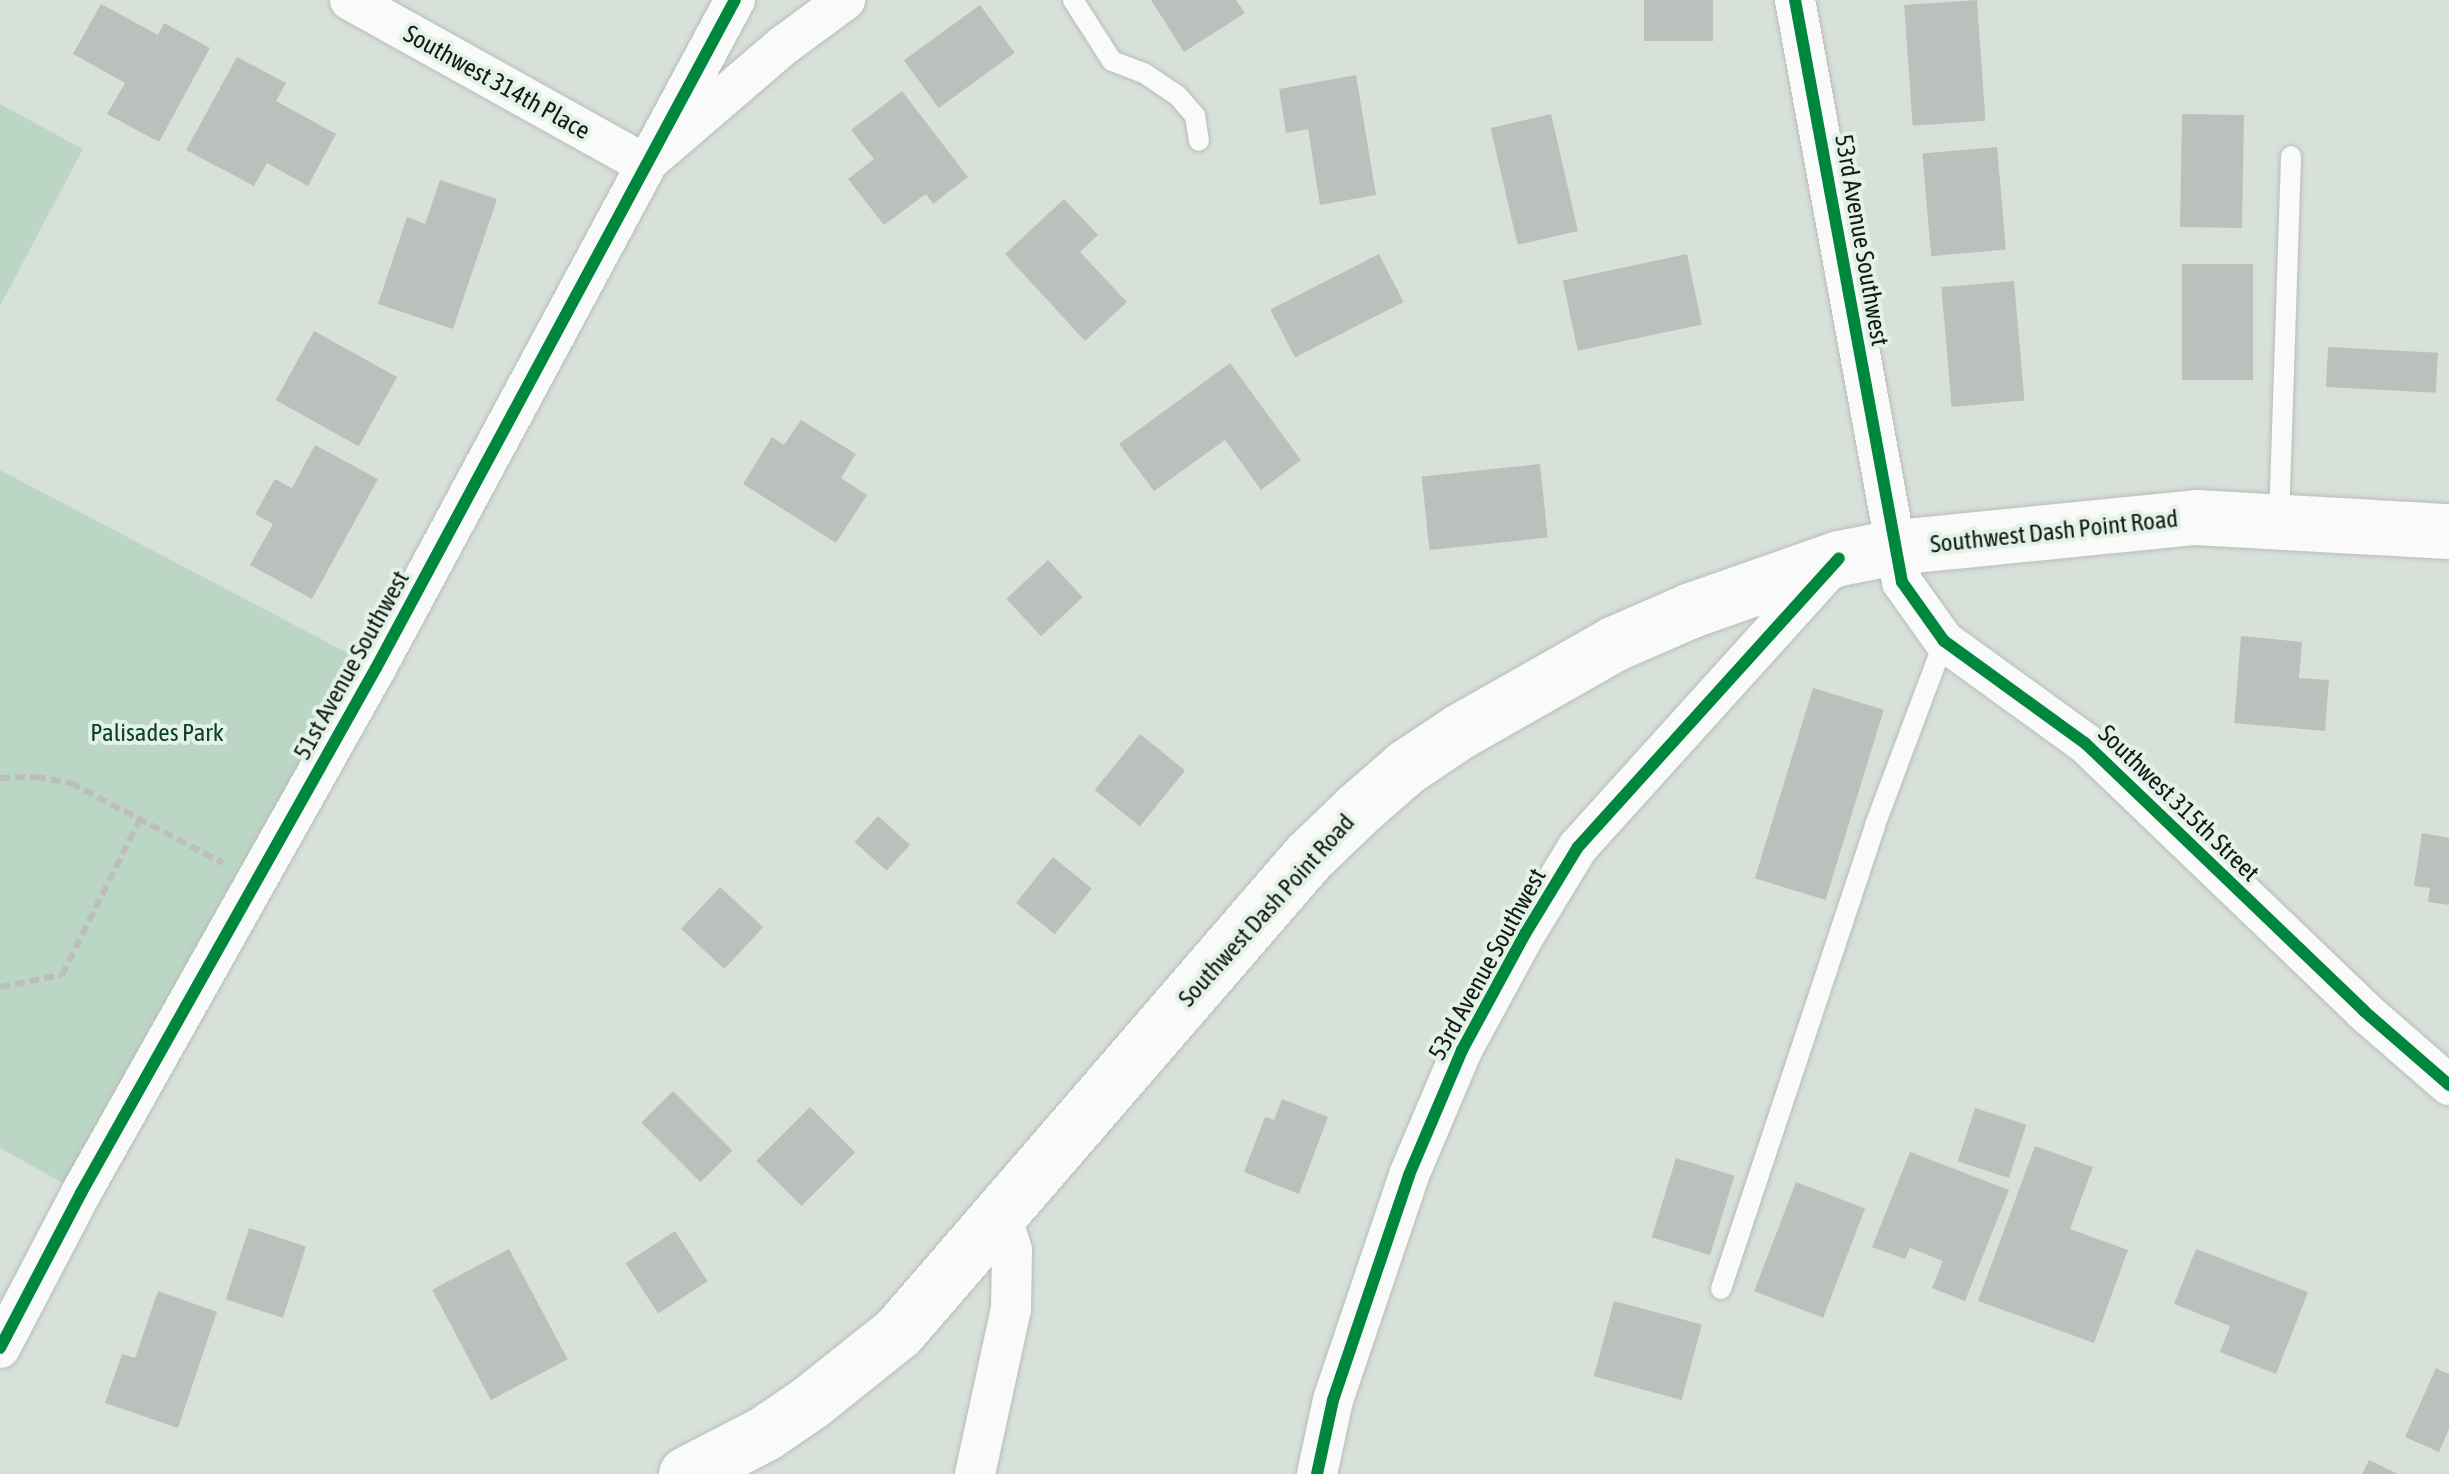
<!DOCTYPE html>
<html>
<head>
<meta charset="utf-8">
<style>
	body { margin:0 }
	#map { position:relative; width:2449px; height:1474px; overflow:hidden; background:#d8e0da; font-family:"Asap Condensed",sans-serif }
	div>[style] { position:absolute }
	.green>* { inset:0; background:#bcd6c5 }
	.building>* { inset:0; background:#bac1bc; transform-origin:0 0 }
	.path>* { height:6px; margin-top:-3px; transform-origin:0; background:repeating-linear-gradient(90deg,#bbbebc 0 10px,transparent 0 15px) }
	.roads { filter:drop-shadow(0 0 2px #b7bdb9) drop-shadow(0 0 2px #b7bdb9) }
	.lane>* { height:20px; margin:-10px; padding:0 10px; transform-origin:10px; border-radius:10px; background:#f9faf9 }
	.street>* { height:40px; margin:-20px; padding:0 20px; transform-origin:20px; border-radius:20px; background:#f9faf9 }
	.secondary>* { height:55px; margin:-27.5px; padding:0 27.5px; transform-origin:27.5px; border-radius:27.5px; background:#f9faf9 }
	.cycleway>* { height:12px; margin:-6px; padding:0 6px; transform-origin:6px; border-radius:6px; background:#00873e }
	span { translate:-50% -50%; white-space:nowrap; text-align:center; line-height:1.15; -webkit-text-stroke:8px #e2f2e7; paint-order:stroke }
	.street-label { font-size:25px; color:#141916 }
	.park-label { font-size:25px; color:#0c4125 }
</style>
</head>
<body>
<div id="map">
	<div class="green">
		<i style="clip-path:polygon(0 104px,83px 149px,0 306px)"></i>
		<i style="clip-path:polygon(0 470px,376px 668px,81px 1193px,0 1148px)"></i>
	</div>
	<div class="building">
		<i style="clip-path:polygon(1151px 0,1236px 0,1245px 13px,1184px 52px)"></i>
		<i style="left:1644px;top:0;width:69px;height:41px"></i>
		<i style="left:1977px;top:0;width:121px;height:73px;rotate:86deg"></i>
		<i style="clip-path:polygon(101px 4px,158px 35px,164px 23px,210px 48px,159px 142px,107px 114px,125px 83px,73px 54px)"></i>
		<i style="left:980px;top:5px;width:59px;height:94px;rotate:54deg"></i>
		<i style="clip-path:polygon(237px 57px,286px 83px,276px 101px,336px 134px,308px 186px,267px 163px,254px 186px,186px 150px)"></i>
		<i style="clip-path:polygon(1356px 75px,1376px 195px,1320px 205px,1308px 129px,1286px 133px,1279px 89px)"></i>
		<i style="clip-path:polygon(902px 91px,968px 177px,933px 204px,926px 194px,884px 225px,848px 179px,874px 159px,851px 130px)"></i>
		<i style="left:1551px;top:114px;width:120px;height:62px;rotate:77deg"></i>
		<i style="left:2182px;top:114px;width:62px;height:113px;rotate:1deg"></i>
		<i style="left:1997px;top:147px;width:103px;height:75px;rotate:85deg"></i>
		<i style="clip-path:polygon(440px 180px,497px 199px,453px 329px,378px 304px,407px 217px,425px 224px)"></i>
		<i style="clip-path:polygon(1064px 199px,1098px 235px,1080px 252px,1127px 302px,1085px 341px,1005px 254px)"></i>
		<i style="left:1379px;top:254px;width:54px;height:122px;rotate:63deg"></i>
		<i style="left:1687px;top:254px;width:72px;height:127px;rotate:78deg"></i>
		<i style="left:2182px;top:264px;width:71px;height:116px"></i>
		<i style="left:2014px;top:281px;width:120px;height:73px;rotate:85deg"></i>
		<i style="left:314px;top:331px;width:95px;height:79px;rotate:29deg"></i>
		<i style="left:2328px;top:347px;width:110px;height:40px;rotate:3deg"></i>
		<i style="clip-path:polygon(1230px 363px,1301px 460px,1261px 490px,1225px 440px,1154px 491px,1119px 444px)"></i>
		<i style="clip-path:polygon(801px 420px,856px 454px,841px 478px,867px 495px,836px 543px,743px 484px,772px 437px,784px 445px)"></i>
		<i style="clip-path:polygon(315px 445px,378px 479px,312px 599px,250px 565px,273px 524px,255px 514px,275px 479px,292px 488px)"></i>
		<i style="left:1540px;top:464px;width:74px;height:119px;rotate:84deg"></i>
		<i style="left:1048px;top:560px;width:51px;height:57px;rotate:47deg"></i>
		<i style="clip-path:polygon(2241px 636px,2302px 642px,2299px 678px,2329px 680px,2325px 731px,2234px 723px)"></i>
		<i style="left:1813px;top:688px;width:74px;height:199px;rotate:17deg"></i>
		<i style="left:1140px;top:734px;width:58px;height:72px;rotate:39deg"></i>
		<i style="left:878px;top:816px;width:43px;height:35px;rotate:42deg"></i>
		<i style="clip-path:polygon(2422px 833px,2449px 838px,2449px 905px,2428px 902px,2430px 888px,2414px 886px)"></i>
		<i style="left:1053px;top:857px;width:50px;height:59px;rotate:39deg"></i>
		<i style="left:720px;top:887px;width:59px;height:57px;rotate:43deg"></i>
		<i style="left:673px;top:1091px;width:84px;height:45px;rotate:45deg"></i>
		<i style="clip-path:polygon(1282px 1099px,1328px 1117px,1299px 1194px,1244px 1172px,1265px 1117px,1274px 1120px)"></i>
		<i style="left:810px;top:1107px;width:64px;height:76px;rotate:45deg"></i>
		<i style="left:1975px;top:1108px;width:54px;height:56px;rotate:18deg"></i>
		<i style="clip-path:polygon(2035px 1146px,2093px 1167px,2070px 1229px,2128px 1250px,2094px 1343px,1978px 1301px)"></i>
		<i style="clip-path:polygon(1910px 1152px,2009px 1190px,1965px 1301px,1932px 1288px,1943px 1261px,1910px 1248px,1905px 1259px,1872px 1247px)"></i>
		<i style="left:1676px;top:1158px;width:61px;height:83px;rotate:17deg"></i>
		<i style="left:1796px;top:1182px;width:74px;height:117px;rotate:21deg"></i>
		<i style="left:249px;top:1228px;width:60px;height:75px;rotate:18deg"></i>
		<i style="left:675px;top:1231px;width:60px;height:59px;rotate:57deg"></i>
		<i style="left:509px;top:1249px;width:125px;height:87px;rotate:62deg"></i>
		<i style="clip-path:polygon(2196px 1249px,2308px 1292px,2276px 1374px,2220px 1352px,2230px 1326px,2174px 1304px)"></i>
		<i style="clip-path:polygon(158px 1291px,217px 1312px,178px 1428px,105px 1403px,122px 1354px,135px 1358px)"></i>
		<i style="left:1614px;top:1301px;width:91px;height:78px;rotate:15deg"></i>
		<i style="clip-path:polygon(2436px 1368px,2449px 1374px,2449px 1429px,2439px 1452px,2405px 1437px)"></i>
		<i style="clip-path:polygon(2369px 1460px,2398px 1474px,2362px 1474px)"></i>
	</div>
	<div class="path">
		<i style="left:0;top:778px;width:36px;rotate:-2deg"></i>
		<i style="left:36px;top:777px;width:36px;rotate:10deg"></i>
		<i style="left:71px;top:783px;width:172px;rotate:27.8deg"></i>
		<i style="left:0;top:987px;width:63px;rotate:-11deg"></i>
		<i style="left:62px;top:975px;width:177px;rotate:-63.4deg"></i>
	</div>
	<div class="roads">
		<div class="lane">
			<i style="left:1073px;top:0;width:72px;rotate:57.4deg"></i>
			<i style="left:1112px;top:61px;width:34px;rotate:21deg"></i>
			<i style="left:1144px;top:73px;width:40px;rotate:34deg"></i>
			<i style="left:1177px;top:95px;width:28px;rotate:49deg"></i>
			<i style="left:1195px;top:116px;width:25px;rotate:81deg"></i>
			<i style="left:2279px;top:520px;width:364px;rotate:-88.1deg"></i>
			<i style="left:1721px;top:1289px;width:489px;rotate:-71.6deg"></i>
			<i style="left:1875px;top:825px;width:197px;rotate:-69.4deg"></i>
		</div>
		<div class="street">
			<i style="left:350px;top:0;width:338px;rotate:29.1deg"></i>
			<i style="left:645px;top:164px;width:183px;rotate:-40.6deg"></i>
			<i style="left:784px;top:45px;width:76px;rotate:-36.4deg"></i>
			<i style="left:1795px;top:0;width:592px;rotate:79.58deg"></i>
			<i style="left:1902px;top:582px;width:72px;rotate:54.6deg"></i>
			<i style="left:1944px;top:641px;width:174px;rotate:35.9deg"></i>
			<i style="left:2085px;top:743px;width:387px;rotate:43.8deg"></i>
			<i style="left:2364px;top:1011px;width:113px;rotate:41deg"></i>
			<i style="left:0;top:1348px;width:175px;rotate:-62.4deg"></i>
			<i style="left:81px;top:1193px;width:602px;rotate:-60.67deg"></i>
			<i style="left:376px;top:668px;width:758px;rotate:-61.75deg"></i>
			<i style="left:975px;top:1474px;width:169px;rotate:-77.7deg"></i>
			<i style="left:1011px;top:1309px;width:59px;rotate:-89deg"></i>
			<i style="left:1012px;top:1250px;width:39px;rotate:-108deg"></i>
			<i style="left:1317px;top:1474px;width:76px;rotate:-77.8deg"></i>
			<i style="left:1333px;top:1400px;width:237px;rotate:-71.3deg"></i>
			<i style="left:1409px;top:1175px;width:136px;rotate:-67deg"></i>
			<i style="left:1462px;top:1050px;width:132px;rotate:-61.5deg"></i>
			<i style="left:1525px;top:934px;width:102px;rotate:-58.7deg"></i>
			<i style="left:1578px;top:847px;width:383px;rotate:-47.9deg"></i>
		</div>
		<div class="secondary">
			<i style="left:686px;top:1474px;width:89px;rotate:-27.4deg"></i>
			<i style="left:765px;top:1433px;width:53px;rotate:-34.3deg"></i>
			<i style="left:809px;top:1403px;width:114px;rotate:-38.6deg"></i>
			<i style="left:898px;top:1332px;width:627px;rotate:-49.2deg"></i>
			<i style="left:1308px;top:857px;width:72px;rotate:-43.9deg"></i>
			<i style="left:1360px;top:807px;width:61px;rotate:-41deg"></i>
			<i style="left:1406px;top:767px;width:65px;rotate:-33.7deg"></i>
			<i style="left:1460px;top:731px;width:176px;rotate:-29.6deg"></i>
			<i style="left:1613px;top:644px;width:85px;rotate:-23.6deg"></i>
			<i style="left:1691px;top:610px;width:157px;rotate:-19.4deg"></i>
			<i style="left:1839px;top:558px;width:57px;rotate:-11.1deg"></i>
			<i style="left:1895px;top:547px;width:302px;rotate:-5.7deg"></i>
			<i style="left:2196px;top:517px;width:253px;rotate:3.2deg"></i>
		</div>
	</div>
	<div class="cycleway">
		<i style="left:1795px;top:0;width:592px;rotate:79.58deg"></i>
		<i style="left:1902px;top:582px;width:72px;rotate:54.6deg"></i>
		<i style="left:1944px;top:641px;width:174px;rotate:35.9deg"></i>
		<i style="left:2085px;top:743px;width:387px;rotate:43.8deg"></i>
		<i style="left:2364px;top:1011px;width:113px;rotate:41deg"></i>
		<i style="left:0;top:1348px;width:175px;rotate:-62.4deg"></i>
		<i style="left:81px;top:1193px;width:602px;rotate:-60.67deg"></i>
		<i style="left:376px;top:668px;width:758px;rotate:-61.75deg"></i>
		<i style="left:1317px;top:1474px;width:76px;rotate:-77.8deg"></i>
		<i style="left:1333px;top:1400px;width:237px;rotate:-71.3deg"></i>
		<i style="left:1409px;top:1175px;width:136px;rotate:-67deg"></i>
		<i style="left:1462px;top:1050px;width:132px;rotate:-61.5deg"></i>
		<i style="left:1525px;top:934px;width:102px;rotate:-58.7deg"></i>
		<i style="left:1578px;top:847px;width:389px;rotate:-47.9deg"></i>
	</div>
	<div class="street-label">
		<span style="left:497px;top:82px;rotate:29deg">Southwest 314th Place</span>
		<span style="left:1862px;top:240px;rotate:80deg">53rd Avenue Southwest</span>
		<span style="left:2054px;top:531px;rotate:-6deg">Southwest Dash Point Road</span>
		<span style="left:351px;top:665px;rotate:-61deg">51st Avenue Southwest</span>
		<span style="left:2179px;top:803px;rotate:44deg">Southwest 315th Street</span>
		<span style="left:1266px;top:910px;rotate:-48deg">Southwest Dash Point Road</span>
		<span style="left:1487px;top:964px;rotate:-61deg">53rd Avenue Southwest</span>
	</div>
	<div class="park-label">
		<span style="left:157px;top:732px">Palisades Park</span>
	</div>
</div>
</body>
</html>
